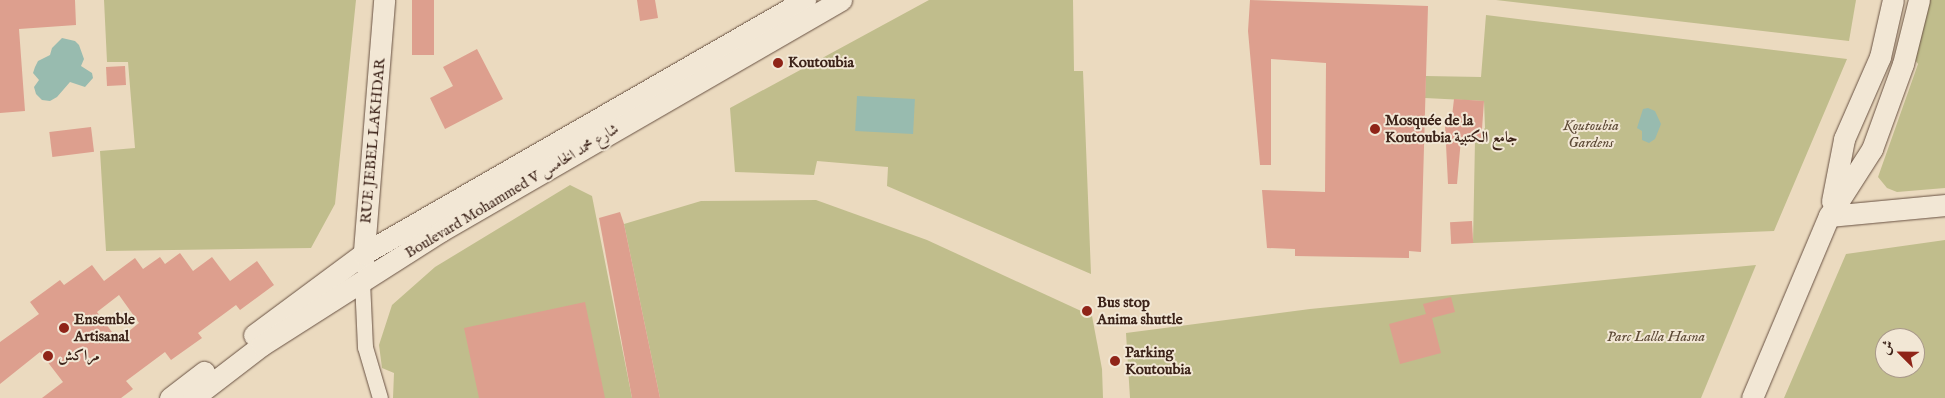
<!DOCTYPE html>
<html>
<head>
<meta charset="utf-8">
<style>
	body { margin:0 }
	#map { position:relative; width:1945px; height:398px; overflow:hidden; background:#ebdabf; font-family:"IM FELL English",Amiri,serif }
	div>[style] { position:absolute }
	.green>* { inset:0; background:#c0bd8c }
	.water>* { inset:0; background:#98bbaf; transform-origin:0 0 }
	.building>* { inset:0; background:#dd9f8e; transform-origin:0 0 }
	.roads { filter:drop-shadow(0 0 1px #685142) drop-shadow(0 0 1px #685142) }
	.street>* { height:15px; margin:-7.5px; padding:0 7.5px; transform-origin:7.5px; border-radius:7.5px; background:#f2e7d5 }
	.secondary>* { height:21px; margin:-10.5px; padding:0 10.5px; transform-origin:10.5px; border-radius:10.5px; background:#f2e7d5 }
	.dots>* { width:14px; height:14px; translate:-50% -50%; box-sizing:border-box; border:2px solid #f2e7d5; border-radius:50% }
	span { translate:-50% -50%; white-space:nowrap; text-align:center; line-height:1.15; -webkit-text-stroke:4px #f2e7d5; paint-order:stroke }
	.poi-label { font-size:15px; color:#3c2319; font-weight:700 }
	.left { translate:0 -50%; text-align:left }
	.park-label { font-size:15px; color:#5d4a36; font-style:italic }
	.street-label { font-size:15px; color:#3c2319 }
	.north { position:absolute; left:1875px; top:328px; width:50px; height:50px; box-sizing:border-box; background:#f2e7d5; border:1px solid #a9998a; border-radius:50%; rotate:293deg; font-size:14px; font-weight:700; line-height:20px; text-align:center; color:#3c2319 }
	.north::after { content:''; display:block; margin:auto; width:18px; height:22px; background:#8f2418; clip-path:polygon(50% 0,100% 100%,50% 72%,0 100%) }
</style>
</head>
<body>
<div id="map">
	<div class="green">
		<i style="clip-path:polygon(104px 0,356px 0,335px 204px,311px 248px,106px 251px,100px 151px,135px 148px,128px 62px,107px 62px)"></i>
		<i style="clip-path:polygon(929px 0,1073px 0,1074px 71px,1083px 71px,1091px 274px,887px 186px,888px 167px,817px 161px,814px 175px,735px 172px,730px 108px)"></i>
		<i style="clip-path:polygon(1496px 0,1856px 0,1849px 41px)"></i>
		<i style="clip-path:polygon(1928px 0,1945px 0,1945px 188px,1897px 192px,1887px 188px,1878px 177px,1918px 64px,1913px 57px)"></i>
		<i style="clip-path:polygon(1486px 15px,1847px 59px,1774px 231px,1473px 243px,1475px 140px,1485px 128px,1484px 101px,1425px 98px,1426px 76px,1481px 77px)"></i>
		<i style="clip-path:polygon(570px 185px,592px 196px,632px 398px,393px 398px,394px 373px,382px 368px,379px 345px,392px 305px,435px 267px)"></i>
		<i style="clip-path:polygon(816px 200px,927px 240px,1092px 316px,1102px 369px,1103px 398px,660px 398px,624px 224px,701px 201px)"></i>
		<i style="clip-path:polygon(evenodd,1945px 240px,1945px 398px,1784px 398px,1846px 254px,1945px 240px,1885px 338px,1915px 338px,1915px 368px,1885px 368px,1885px 338px)"></i>
		<i style="clip-path:polygon(1756px 265px,1701px 398px,1130px 398px,1126px 333px,1310px 309px)"></i>
	</div>
	<div class="water">
		<i style="clip-path:polygon(62px 38px,75px 41px,79px 45px,84px 59px,81px 66px,92px 73px,93px 78px,85px 87px,70px 82px,57px 97px,50px 101px,42px 100px,36px 94px,34px 87px,39px 80px,33px 73px,35px 67px,38px 61px,50px 55px,52px 48px)"></i>
		<i style="left:857px;top:96px;width:58px;height:35px;rotate:3deg"></i>
		<i style="clip-path:polygon(1648px 108px,1655px 111px,1661px 124px,1655px 139px,1649px 143px,1642px 140px,1642px 131px,1637px 128px,1643px 109px)"></i>
	</div>
	<div class="building">
		<i style="clip-path:polygon(0 0,75px 0,76px 25px,19px 29px,25px 111px,0 113px)"></i>
		<i style="left:412px;top:0;width:22px;height:55px"></i>
		<i style="clip-path:polygon(637px 0,655px 0,658px 18px,640px 21px)"></i>
		<i style="clip-path:polygon(1250px 0,1428px 6px,1421px 252px,1409px 251px,1409px 258px,1295px 256px,1295px 249px,1267px 248px,1262px 190px,1325px 192px,1326px 63px,1271px 59px,1271px 165px,1260px 165px,1248px 31px)"></i>
		<i style="clip-path:polygon(477px 49px,503px 99px,445px 129px,430px 98px,453px 86px,443px 67px)"></i>
		<i style="left:125px;top:66px;width:19px;height:19px;rotate:87deg"></i>
		<i style="clip-path:polygon(1454px 99px,1484px 101px,1482px 129px,1481px 141px,1461px 139px,1457px 184px,1448px 184px,1445px 125px,1451px 125px)"></i>
		<i style="left:91px;top:127px;width:25px;height:42px;rotate:83deg"></i>
		<i style="clip-path:polygon(620px 212px,624px 224px,660px 398px,632px 398px,599px 218px)"></i>
		<i style="left:1472px;top:221px;width:22px;height:22px;rotate:87deg"></i>
		<i style="clip-path:polygon(evenodd,180px 253px,193px 271px,212px 257px,230px 281px,257px 261px,274px 285px,240px 310px,236px 305px,198px 333px,202px 338px,171px 360px,165px 352px,126px 381px,133px 389px,121px 398px,42px 398px,63px 382px,40px 352px,0 384px,0 342px,39px 314px,30px 302px,60px 280px,64px 285px,92px 265px,104px 281px,135px 258px,143px 269px,160px 257px,165px 264px,180px 253px,119px 295px,139px 323px,118px 340px,97px 312px,119px 295px)"></i>
		<i style="clip-path:polygon(1451px 297px,1455px 312px,1432px 318px,1441px 353px,1400px 364px,1389px 324px,1426px 314px,1423px 304px)"></i>
		<i style="clip-path:polygon(585px 302px,605px 398px,479px 398px,464px 328px)"></i>
	</div>
	<div class="roads">
		<div class="street">
			<i style="left:362px;top:281px;width:66px;rotate:87.4deg"></i>
			<i style="left:365px;top:347px;width:53px;rotate:73.6deg"></i>
		</div>
		<div class="secondary">
			<i style="left:1832px;top:201px;width:63px;rotate:-79deg"></i>
			<i style="left:1844px;top:139px;width:90px;rotate:-66.3deg"></i>
			<i style="left:1880px;top:57px;width:58px;rotate:-77.2deg"></i>
			<i style="left:1829px;top:216px;width:117px;rotate:-5.4deg"></i>
			<i style="left:363px;top:263px;width:264px;rotate:-85.4deg"></i>
			<i style="left:254px;top:335px;width:136px;rotate:-36.6deg"></i>
			<i style="left:363px;top:254px;width:510px;rotate:-29.88deg"></i>
			<i style="left:170px;top:398px;width:43px;rotate:-37.4deg"></i>
			<i style="left:193px;top:398px;width:87px;rotate:-37.5deg"></i>
			<i style="left:262px;top:345px;width:212px;rotate:-32.5deg"></i>
			<i style="left:441px;top:231px;width:462px;rotate:-30deg"></i>
			<i style="left:1752px;top:398px;width:198px;rotate:-67.1deg"></i>
			<i style="left:1829px;top:216px;width:80px;rotate:-57.3deg"></i>
			<i style="left:1872px;top:149px;width:90px;rotate:-70deg"></i>
			<i style="left:1903px;top:64px;width:66px;rotate:-76deg"></i>
		</div>
	</div>
	<div class="dots">
		<i style="left:778px;top:63px;background:#8f2418"></i>
		<i style="left:1375px;top:129px;background:#8f2418"></i>
		<i style="left:1087px;top:311px;background:#8f2418"></i>
		<i style="left:64px;top:328px;background:#8f2418"></i>
		<i style="left:48px;top:356px;background:#8f2418"></i>
		<i style="left:1115px;top:361px;background:#8f2418"></i>
	</div>
	<div class="poi-label">
		<span class="left" style="left:788px;top:63px">Koutoubia</span>
		<span class="left" style="left:1385px;top:129px">Mosquée de la<br>Koutoubia جامع الكتبية</span>
		<span class="left" style="left:1097px;top:311px">Bus stop<br>Anima shuttle</span>
		<span class="left" style="left:74px;top:328px">Ensemble<br>Artisanal</span>
		<span class="left" style="left:1125px;top:361px">Parking<br>Koutoubia</span>
		<span class="left" style="left:58px;top:356px">مراكش</span>
	</div>
	<div class="park-label">
		<span style="left:1591px;top:134px">Koutoubia<br>Gardens</span>
		<span style="left:1656px;top:337px">Parc Lalla Hasna</span>
	</div>
	<div class="street-label">
		<span style="left:373px;top:141px;rotate:-85deg">RUE JEBEL LAKHDAR</span>
		<span style="left:512px;top:191px;rotate:-31deg">Boulevard Mohammed V شارع محمد الخامس</span>
	</div>
	<div class="north">ش</div>
</div>
</body>
</html>
